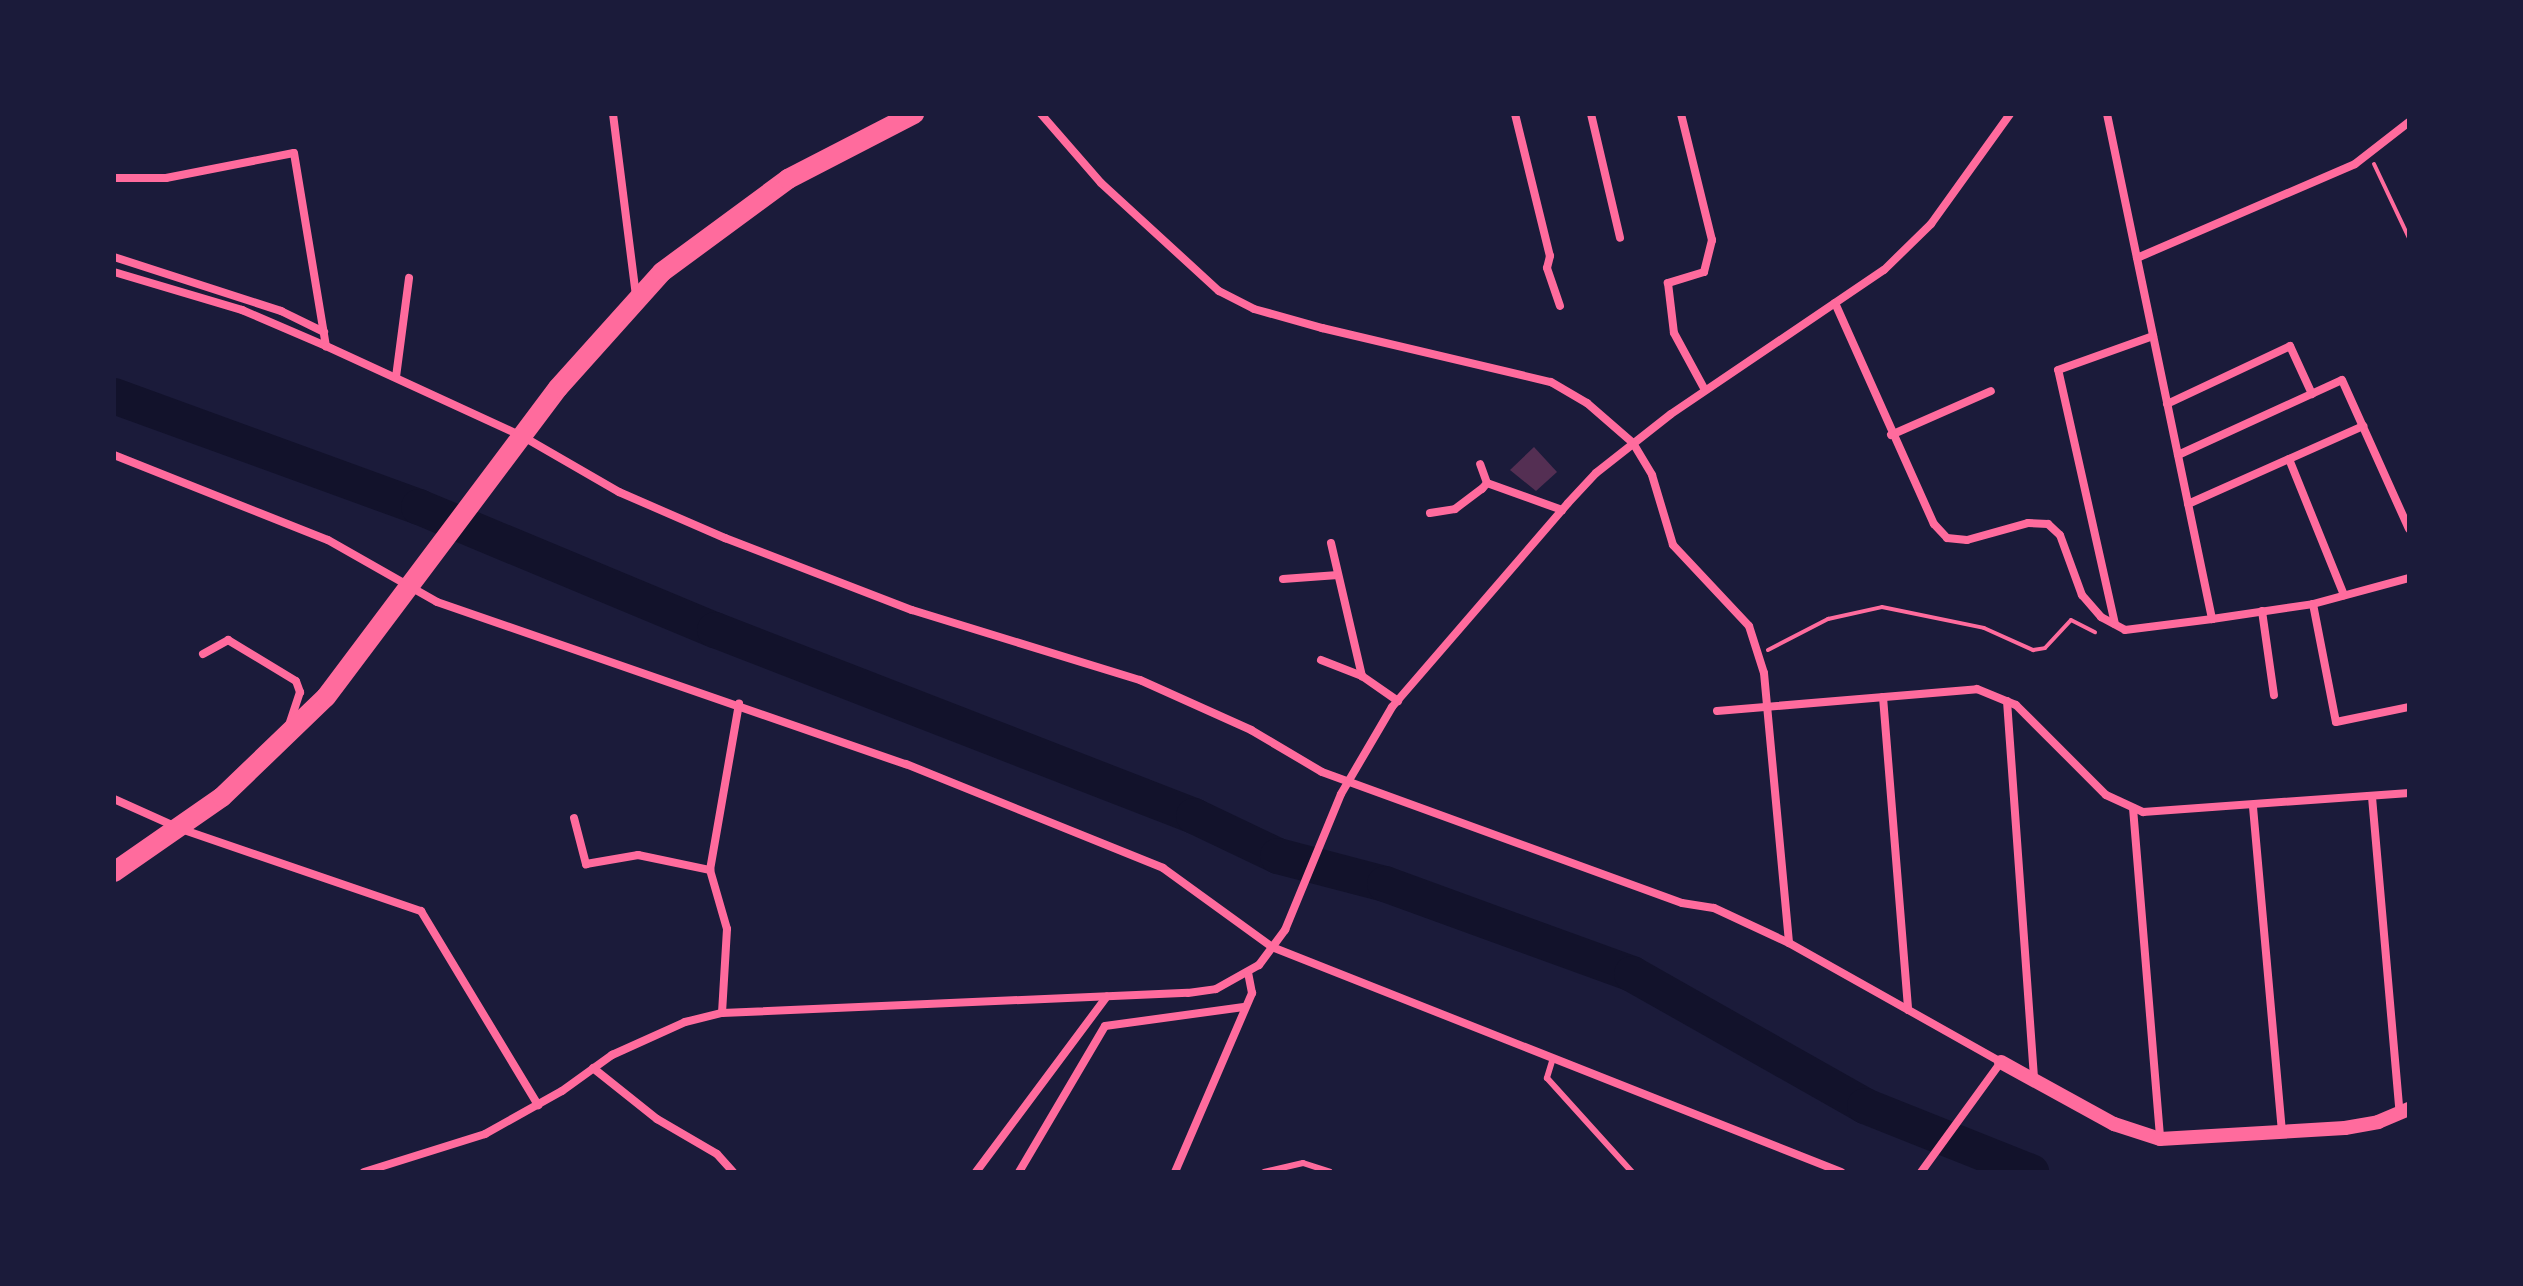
<!DOCTYPE html>
<html>
<head>
<meta charset="utf-8">
<style>
	body { margin:0 }
	#map { position:relative; width:2523px; height:1286px; overflow:hidden; background:#1b1b3a; font-family:"DejaVu Sans",sans-serif }
	div>[style] { position:absolute }
	.river>* { height:36px; margin:-18px; padding:0 18px; transform-origin:18px; border-radius:18px; background:#12122b }
	.building>* { inset:0; background:#542f53 }
	.path>* { height:4px; margin:-2px; padding:0 2px; transform-origin:2px; border-radius:2px; background:#ff6b9d }
	.service>* { height:6px; margin:-3px; padding:0 3px; transform-origin:3px; border-radius:3px; background:#ff6b9d }
	.minor>* { height:8px; margin:-4px; padding:0 4px; transform-origin:4px; border-radius:4px; background:#ff6b9d }
	.tertiary>* { height:14px; margin:-7px; padding:0 7px; transform-origin:7px; border-radius:7px; background:#ff6b9d }
	.trunk>* { height:20px; margin:-10px; padding:0 10px; transform-origin:10px; border-radius:10px; background:#ff6b9d }
	span { translate:-50% -50%; white-space:nowrap; text-align:center; line-height:1.15; -webkit-text-stroke:6px #1b1b3a; paint-order:stroke }
	.frame { position:absolute; inset:0; border:116px solid #1b1b3a; pointer-events:none }
</style>
</head>
<body>
<div id="map">
	<div class="river">
		<i style="left:114px;top:396px;width:325px;rotate:20deg"></i>
		<i style="left:419px;top:507px;width:321px;rotate:22.6deg"></i>
		<i style="left:715px;top:630px;width:514px;rotate:21.22deg"></i>
		<i style="left:1194px;top:816px;width:93px;rotate:25.5deg"></i>
		<i style="left:1278px;top:856px;width:111px;rotate:14.7deg"></i>
		<i style="left:1385px;top:884px;width:263px;rotate:20deg"></i>
		<i style="left:1632px;top:974px;width:268px;rotate:29.5deg"></i>
		<i style="left:1865px;top:1106px;width:179px;rotate:21.7deg"></i>
	</div>
	<div class="building">
		<i style="clip-path:polygon(1534px 447px,1557px 472px,1536px 491px,1510px 470px)"></i>
	</div>
	<div class="path">
		<i style="left:2374px;top:164px;width:82px;rotate:64.7deg"></i>
		<i style="left:1768px;top:650px;width:68px;rotate:-27.3deg"></i>
		<i style="left:1828px;top:619px;width:55px;rotate:-12.5deg"></i>
		<i style="left:1882px;top:607px;width:104px;rotate:11.6deg"></i>
		<i style="left:1984px;top:628px;width:54px;rotate:24.2deg"></i>
		<i style="left:2033px;top:650px;width:12px;rotate:-9deg"></i>
		<i style="left:2045px;top:648px;width:38px;rotate:-47deg"></i>
		<i style="left:2071px;top:620px;width:27px;rotate:27deg"></i>
	</div>
	<div class="service">
		<i style="left:1553px;top:1058px;width:21px;rotate:107deg"></i>
		<i style="left:1547px;top:1078px;width:127px;rotate:47.9deg"></i>
		<i style="left:1264px;top:1172px;width:40px;rotate:-13deg"></i>
		<i style="left:1303px;top:1163px;width:28px;rotate:18deg"></i>
	</div>
	<div class="minor">
		<i style="left:613px;top:114px;width:183px;rotate:82.8deg"></i>
		<i style="left:1041px;top:114px;width:91px;rotate:49deg"></i>
		<i style="left:1101px;top:183px;width:160px;rotate:42.5deg"></i>
		<i style="left:1219px;top:291px;width:39px;rotate:27deg"></i>
		<i style="left:1254px;top:309px;width:71px;rotate:15.6deg"></i>
		<i style="left:1322px;top:328px;width:235px;rotate:13.3deg"></i>
		<i style="left:1551px;top:382px;width:42px;rotate:30.3deg"></i>
		<i style="left:1587px;top:403px;width:61px;rotate:41deg"></i>
		<i style="left:1633px;top:443px;width:37px;rotate:59deg"></i>
		<i style="left:1652px;top:475px;width:73px;rotate:73.3deg"></i>
		<i style="left:1673px;top:545px;width:111px;rotate:46.8deg"></i>
		<i style="left:1749px;top:626px;width:49px;rotate:72.3deg"></i>
		<i style="left:1764px;top:673px;width:271px;rotate:84.7deg"></i>
		<i style="left:1515px;top:114px;width:146px;rotate:76.2deg"></i>
		<i style="left:1550px;top:256px;width:12px;rotate:104deg"></i>
		<i style="left:1547px;top:268px;width:40px;rotate:71.1deg"></i>
		<i style="left:1591px;top:114px;width:127px;rotate:76.8deg"></i>
		<i style="left:1681px;top:114px;width:130px;rotate:76.2deg"></i>
		<i style="left:1712px;top:240px;width:33px;rotate:104deg"></i>
		<i style="left:1704px;top:272px;width:38px;rotate:163deg"></i>
		<i style="left:1668px;top:283px;width:50px;rotate:83.2deg"></i>
		<i style="left:1674px;top:333px;width:65px;rotate:61.5deg"></i>
		<i style="left:2107px;top:114px;width:516px;rotate:78.25deg"></i>
		<i style="left:2212px;top:619px;width:102px;rotate:-8.4deg"></i>
		<i style="left:2313px;top:604px;width:99px;rotate:-15.2deg"></i>
		<i style="left:114px;top:178px;width:52px"></i>
		<i style="left:166px;top:178px;width:130px;rotate:-11.1deg"></i>
		<i style="left:294px;top:153px;width:196px;rotate:80.6deg"></i>
		<i style="left:114px;top:257px;width:176px;rotate:17.9deg"></i>
		<i style="left:281px;top:311px;width:48px;rotate:26deg"></i>
		<i style="left:2137px;top:258px;width:237px;rotate:-23.3deg"></i>
		<i style="left:2355px;top:164px;width:68px;rotate:-37.9deg"></i>
		<i style="left:114px;top:272px;width:134px;rotate:16.5deg"></i>
		<i style="left:242px;top:310px;width:91px;rotate:23.2deg"></i>
		<i style="left:326px;top:346px;width:216px;rotate:24.7deg"></i>
		<i style="left:522px;top:436px;width:112px;rotate:30deg"></i>
		<i style="left:619px;top:492px;width:116px;rotate:23.5deg"></i>
		<i style="left:725px;top:538px;width:200px;rotate:21.1deg"></i>
		<i style="left:912px;top:610px;width:239px;rotate:17.1deg"></i>
		<i style="left:1140px;top:680px;width:122px;rotate:24.2deg"></i>
		<i style="left:1251px;top:730px;width:82px;rotate:30.6deg"></i>
		<i style="left:1322px;top:772px;width:383px;rotate:20deg"></i>
		<i style="left:1682px;top:903px;width:32px;rotate:9deg"></i>
		<i style="left:1714px;top:908px;width:83px;rotate:25deg"></i>
		<i style="left:1789px;top:943px;width:243px;rotate:29.3deg"></i>
		<i style="left:2001px;top:1062px;width:136px;rotate:126deg"></i>
		<i style="left:1835px;top:303px;width:242px;rotate:65.9deg"></i>
		<i style="left:1934px;top:524px;width:19px;rotate:47deg"></i>
		<i style="left:1947px;top:538px;width:20px;rotate:6deg"></i>
		<i style="left:1967px;top:540px;width:63px;rotate:-15.6deg"></i>
		<i style="left:2028px;top:523px;width:20px;rotate:3deg"></i>
		<i style="left:2048px;top:524px;width:16px;rotate:43deg"></i>
		<i style="left:2060px;top:535px;width:64px;rotate:69.9deg"></i>
		<i style="left:2082px;top:595px;width:29px;rotate:49deg"></i>
		<i style="left:2101px;top:617px;width:27px;rotate:28deg"></i>
		<i style="left:2125px;top:630px;width:88px;rotate:-7.2deg"></i>
		<i style="left:396px;top:377px;width:100px;rotate:-82.5deg"></i>
		<i style="left:2167px;top:404px;width:136px;rotate:-25.2deg"></i>
		<i style="left:2290px;top:346px;width:53px;rotate:65.4deg"></i>
		<i style="left:1891px;top:435px;width:109px;rotate:-23.7deg"></i>
		<i style="left:114px;top:455px;width:230px;rotate:21.7deg"></i>
		<i style="left:328px;top:540px;width:125px;rotate:29.6deg"></i>
		<i style="left:437px;top:602px;width:496px;rotate:19.1deg"></i>
		<i style="left:906px;top:764px;width:277px;rotate:22deg"></i>
		<i style="left:1163px;top:868px;width:135px;rotate:35.9deg"></i>
		<i style="left:1272px;top:947px;width:612px;rotate:21.58deg"></i>
		<i style="left:2178px;top:455px;width:180px;rotate:-24.6deg"></i>
		<i style="left:2342px;top:380px;width:163px;rotate:65.8deg"></i>
		<i style="left:2289px;top:459px;width:147px;rotate:68deg"></i>
		<i style="left:1487px;top:483px;width:80px;rotate:19.8deg"></i>
		<i style="left:2188px;top:504px;width:192px;rotate:-24deg"></i>
		<i style="left:1430px;top:513px;width:25px;rotate:-9deg"></i>
		<i style="left:1455px;top:509px;width:34px;rotate:-37deg"></i>
		<i style="left:1482px;top:489px;width:8px;rotate:-50deg"></i>
		<i style="left:1487px;top:483px;width:20px;rotate:-110deg"></i>
		<i style="left:1331px;top:543px;width:137px;rotate:76.9deg"></i>
		<i style="left:1362px;top:676px;width:44px;rotate:34.8deg"></i>
		<i style="left:1283px;top:579px;width:55px;rotate:-4.2deg"></i>
		<i style="left:2313px;top:604px;width:120px;rotate:79deg"></i>
		<i style="left:2336px;top:722px;width:75px;rotate:-11.6deg"></i>
		<i style="left:2262px;top:611px;width:85px;rotate:81.9deg"></i>
		<i style="left:2115px;top:624px;width:260px;rotate:-102.6deg"></i>
		<i style="left:2058px;top:370px;width:101px;rotate:-19.7deg"></i>
		<i style="left:203px;top:654px;width:29px;rotate:-29deg"></i>
		<i style="left:228px;top:640px;width:79px;rotate:31.1deg"></i>
		<i style="left:296px;top:681px;width:12px;rotate:70deg"></i>
		<i style="left:300px;top:692px;width:41px;rotate:108.4deg"></i>
		<i style="left:1321px;top:660px;width:44px;rotate:21.3deg"></i>
		<i style="left:1883px;top:697px;width:314px;rotate:85.4deg"></i>
		<i style="left:2007px;top:701px;width:381px;rotate:85.9deg"></i>
		<i style="left:1717px;top:711px;width:261px;rotate:-4.8deg"></i>
		<i style="left:1977px;top:689px;width:42px;rotate:22.3deg"></i>
		<i style="left:2016px;top:705px;width:127px;rotate:45deg"></i>
		<i style="left:2106px;top:795px;width:41px;rotate:24.7deg"></i>
		<i style="left:2143px;top:812px;width:267px;rotate:-4.1deg"></i>
		<i style="left:2372px;top:797px;width:319px;rotate:85deg"></i>
		<i style="left:114px;top:799px;width:73px;rotate:24.1deg"></i>
		<i style="left:181px;top:829px;width:254px;rotate:18.9deg"></i>
		<i style="left:421px;top:911px;width:227px;rotate:58.9deg"></i>
		<i style="left:2253px;top:807px;width:326px;rotate:84.9deg"></i>
		<i style="left:2133px;top:808px;width:332px;rotate:85.3deg"></i>
		<i style="left:574px;top:818px;width:48px;rotate:75.4deg"></i>
		<i style="left:586px;top:864px;width:53px;rotate:-9.8deg"></i>
		<i style="left:638px;top:855px;width:74px;rotate:11.8deg"></i>
		<i style="left:710px;top:870px;width:61px;rotate:73.9deg"></i>
		<i style="left:727px;top:929px;width:84px;rotate:93.4deg"></i>
		<i style="left:710px;top:870px;width:169px;rotate:-80.1deg"></i>
		<i style="left:593px;top:1068px;width:82px;rotate:38.6deg"></i>
		<i style="left:657px;top:1119px;width:69px;rotate:30.3deg"></i>
		<i style="left:717px;top:1154px;width:24px;rotate:48deg"></i>
		<i style="left:364px;top:1172px;width:127px;rotate:-17.4deg"></i>
		<i style="left:485px;top:1134px;width:88px;rotate:-29.2deg"></i>
		<i style="left:562px;top:1091px;width:62px;rotate:-35.8deg"></i>
		<i style="left:612px;top:1055px;width:80px;rotate:-24.3deg"></i>
		<i style="left:685px;top:1022px;width:38px;rotate:-14deg"></i>
		<i style="left:722px;top:1013px;width:466px;rotate:-2.5deg"></i>
		<i style="left:1188px;top:993px;width:28px;rotate:-8deg"></i>
		<i style="left:1216px;top:989px;width:49px;rotate:-29.2deg"></i>
		<i style="left:1259px;top:965px;width:44px;rotate:-53.4deg"></i>
		<i style="left:1285px;top:930px;width:147px;rotate:-67.6deg"></i>
		<i style="left:1341px;top:794px;width:101px;rotate:-59.6deg"></i>
		<i style="left:1392px;top:707px;width:269px;rotate:-49.2deg"></i>
		<i style="left:1568px;top:503px;width:41px;rotate:-47deg"></i>
		<i style="left:1596px;top:473px;width:95px;rotate:-38.2deg"></i>
		<i style="left:1671px;top:414px;width:257px;rotate:-34.1deg"></i>
		<i style="left:1884px;top:270px;width:66px;rotate:-44.4deg"></i>
		<i style="left:1931px;top:224px;width:135px;rotate:-54.3deg"></i>
		<i style="left:976px;top:1172px;width:219px;rotate:-53.3deg"></i>
		<i style="left:1019px;top:1172px;width:169px;rotate:-59.5deg"></i>
		<i style="left:1105px;top:1026px;width:140px;rotate:-7.8deg"></i>
		<i style="left:1175px;top:1172px;width:195px;rotate:-66.7deg"></i>
		<i style="left:1252px;top:993px;width:21px;rotate:-101deg"></i>
	</div>
	<div class="tertiary">
		<i style="left:2001px;top:1062px;width:129px;rotate:28.8deg"></i>
		<i style="left:2114px;top:1124px;width:48px;rotate:18.1deg"></i>
		<i style="left:2160px;top:1139px;width:185px;rotate:-3.4deg"></i>
		<i style="left:2345px;top:1128px;width:34px;rotate:-10deg"></i>
		<i style="left:2378px;top:1122px;width:34px;rotate:-23deg"></i>
	</div>
	<div class="trunk">
		<i style="left:114px;top:872px;width:131px;rotate:-34.8deg"></i>
		<i style="left:222px;top:797px;width:144px;rotate:-43.9deg"></i>
		<i style="left:326px;top:697px;width:386px;rotate:-53.1deg"></i>
		<i style="left:558px;top:388px;width:156px;rotate:-48.1deg"></i>
		<i style="left:662px;top:272px;width:157px;rotate:-36.4deg"></i>
		<i style="left:788px;top:179px;width:142px;rotate:-27.3deg"></i>
	</div>
	<div class="frame"></div>
</div>
</body>
</html>
